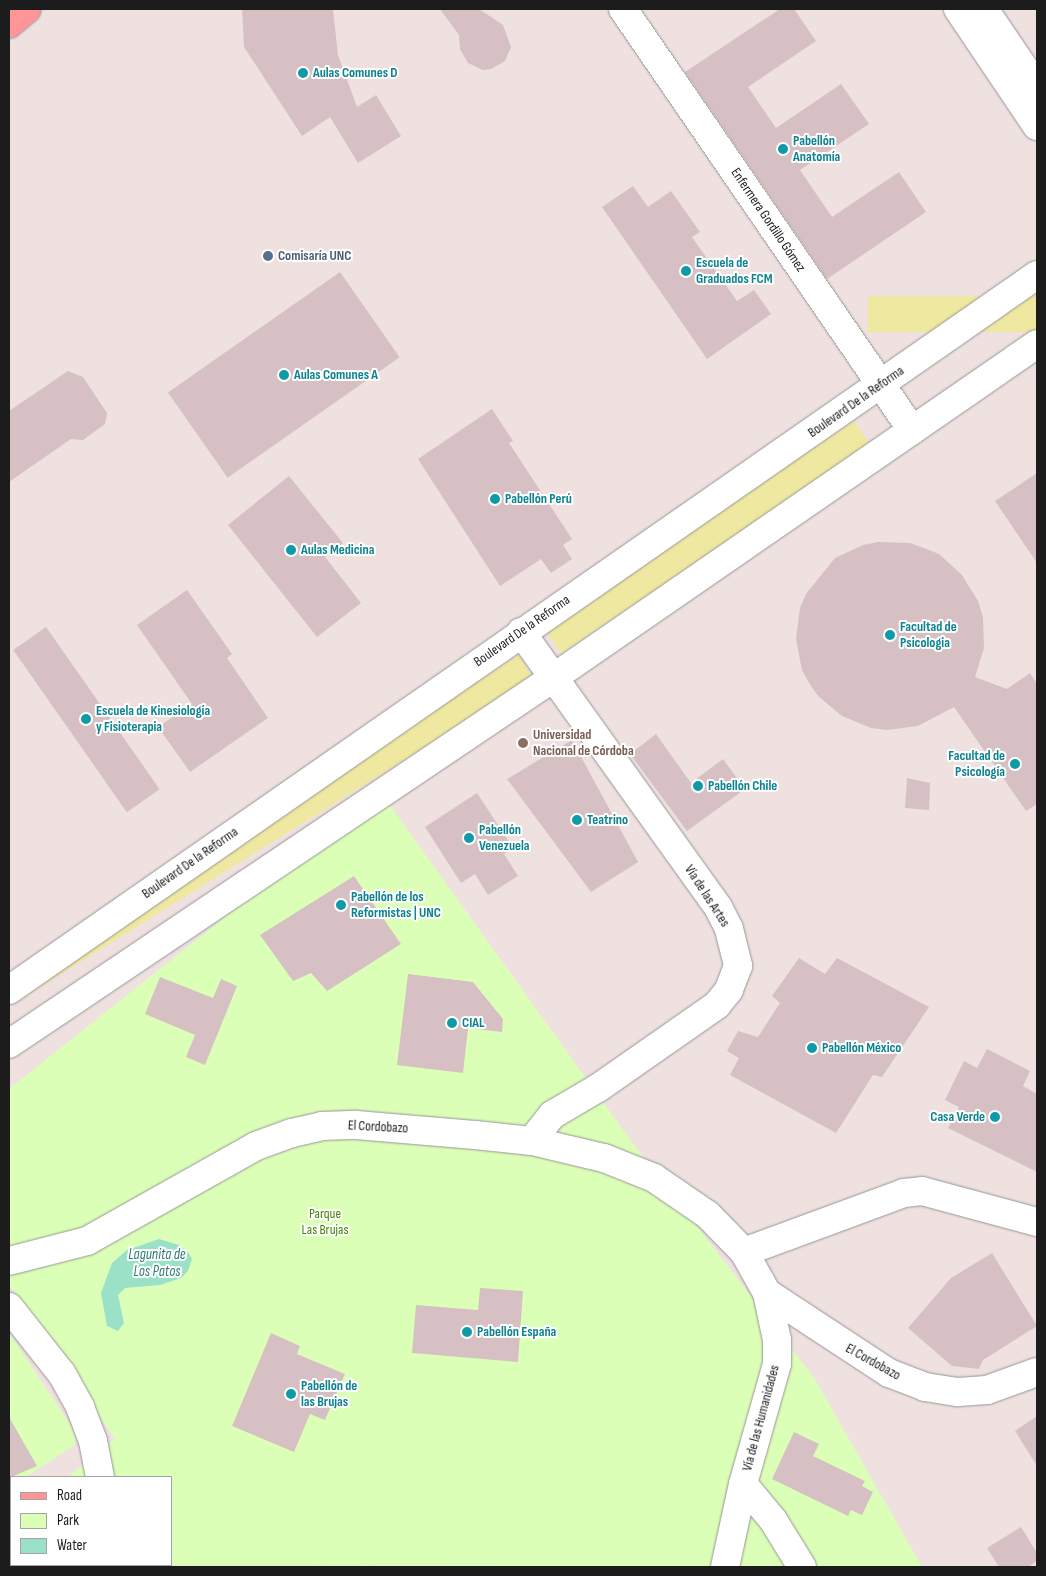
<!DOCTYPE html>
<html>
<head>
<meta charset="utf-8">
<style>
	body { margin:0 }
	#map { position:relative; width:1046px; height:1576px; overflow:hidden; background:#efe1e0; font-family:"Sofia Sans Condensed",sans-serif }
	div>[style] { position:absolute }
	.grass>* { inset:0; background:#efe8a0; transform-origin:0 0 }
	.park>* { inset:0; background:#dcffb7 }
	.water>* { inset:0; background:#9be1c8 }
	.building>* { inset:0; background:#d6c0c3; transform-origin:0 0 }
	.roads { filter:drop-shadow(0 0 1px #969696) drop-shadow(0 0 1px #969696) }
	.minor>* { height:28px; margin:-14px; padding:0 14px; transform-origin:14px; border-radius:14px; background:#fff }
	.major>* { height:28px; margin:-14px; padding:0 14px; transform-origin:14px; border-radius:14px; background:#ff9597 }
	.dots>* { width:14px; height:14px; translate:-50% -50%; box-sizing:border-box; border:2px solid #fff; border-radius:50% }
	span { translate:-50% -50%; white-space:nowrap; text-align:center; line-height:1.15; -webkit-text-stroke:4px #fff; paint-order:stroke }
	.culture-label { font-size:14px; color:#0d838f; font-weight:700 }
	.left { translate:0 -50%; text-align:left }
	.right { translate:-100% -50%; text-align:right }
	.street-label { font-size:14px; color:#1c1c1c }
	.service-label { font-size:14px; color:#4e5e75; font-weight:700 }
	.education-label { font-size:14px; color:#785e54; font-weight:700 }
	.park-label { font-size:14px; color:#438300 }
	.water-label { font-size:15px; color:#307b74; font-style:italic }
	.frame { position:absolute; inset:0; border:10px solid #1c1c1c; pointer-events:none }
	.legend { position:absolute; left:10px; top:1476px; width:162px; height:90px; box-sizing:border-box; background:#fff; border:1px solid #a4a4a4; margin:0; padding:6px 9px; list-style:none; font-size:15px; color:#1c1c1c }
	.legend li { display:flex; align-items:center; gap:10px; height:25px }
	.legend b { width:25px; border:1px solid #a4a4a4 }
</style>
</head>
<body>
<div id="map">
	<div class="grass">
		<i style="left:1037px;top:296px;width:36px;height:169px;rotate:90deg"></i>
		<i style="left:854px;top:421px;width:29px;height:373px;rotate:56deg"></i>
		<i style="left:519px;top:655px;width:28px;height:617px;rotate:58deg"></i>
	</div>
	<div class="park">
		<i style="clip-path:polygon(381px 793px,631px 1141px,814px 1378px,922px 1567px,37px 1565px,171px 1565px,171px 1477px,68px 1477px,115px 1439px,9px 1284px,9px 1089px)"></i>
		<i style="clip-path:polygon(9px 1333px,72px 1427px,76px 1444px,26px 1477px,11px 1477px,9px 1489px)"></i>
	</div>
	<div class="water">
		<i style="clip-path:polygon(159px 1239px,179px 1245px,188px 1252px,192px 1259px,188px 1271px,181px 1278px,160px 1285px,125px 1288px,118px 1295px,124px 1323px,118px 1331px,107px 1326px,101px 1293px,112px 1263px,127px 1250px)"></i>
	</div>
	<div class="building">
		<i style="clip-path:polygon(242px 9px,333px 9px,338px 55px,357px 107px,376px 95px,401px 136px,358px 163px,330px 117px,302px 136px,244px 47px)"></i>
		<i style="clip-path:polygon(440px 9px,479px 9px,503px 25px,511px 47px,505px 61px,491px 69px,483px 70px,468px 63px,460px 49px,459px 35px)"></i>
		<i style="clip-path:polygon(780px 9px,794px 9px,816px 41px,748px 87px,776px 128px,841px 84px,869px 124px,800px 170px,832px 217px,899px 172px,926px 212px,827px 279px,685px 72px)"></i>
		<i style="clip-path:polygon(633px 186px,648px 207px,671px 191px,700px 232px,692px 237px,737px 301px,754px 290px,771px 314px,707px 359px,602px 207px)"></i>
		<i style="left:340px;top:272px;width:104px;height:210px;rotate:55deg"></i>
		<i style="clip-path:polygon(68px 371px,83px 377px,107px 413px,105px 424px,83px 440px,71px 439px,9px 482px,9px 411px)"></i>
		<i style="clip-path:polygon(492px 409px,513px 441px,509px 443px,572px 539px,563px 545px,572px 559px,551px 573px,541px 559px,500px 586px,418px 459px)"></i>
		<i style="clip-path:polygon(1037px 473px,1037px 563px,995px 501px)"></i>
		<i style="clip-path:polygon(289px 476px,343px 543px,325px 557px,361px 603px,317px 637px,228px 525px)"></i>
		<i style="clip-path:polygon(878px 542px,910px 543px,924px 548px,939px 554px,962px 575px,978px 601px,983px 617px,984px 648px,975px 677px,1007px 689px,1030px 673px,1037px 684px,1037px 804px,1026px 811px,954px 707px,918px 726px,887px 730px,871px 728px,842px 716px,818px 696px,809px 683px,802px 670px,796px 639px,800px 608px,806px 594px,835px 558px,863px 545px)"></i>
		<i style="clip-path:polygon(187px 590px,232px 654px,227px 658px,268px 718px,190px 772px,158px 727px,192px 704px,137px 625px)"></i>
		<i style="left:46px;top:627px;width:198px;height:40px;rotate:55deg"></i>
		<i style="clip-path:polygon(656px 734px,691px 783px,723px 759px,745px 789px,687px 831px,630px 754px)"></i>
		<i style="clip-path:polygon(572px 740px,638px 862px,591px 892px,507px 779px)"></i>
		<i style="clip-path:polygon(907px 778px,930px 783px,929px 810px,905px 808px)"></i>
		<i style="clip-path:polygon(477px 793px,513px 848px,504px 854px,518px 876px,488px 895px,475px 874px,461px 883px,425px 827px)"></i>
		<i style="clip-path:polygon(354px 876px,401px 944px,327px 991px,311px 973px,293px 981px,260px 935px)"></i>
		<i style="clip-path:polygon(799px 958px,825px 974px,837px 958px,929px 1007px,882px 1077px,873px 1075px,836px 1133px,730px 1075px,739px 1058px,727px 1051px,738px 1031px,758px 1037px,780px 1003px,772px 996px)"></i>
		<i style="clip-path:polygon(408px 974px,473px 982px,503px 1019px,502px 1032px,468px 1028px,463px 1073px,397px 1065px)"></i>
		<i style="clip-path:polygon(160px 977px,213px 998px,221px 979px,237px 986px,205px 1065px,186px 1057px,195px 1035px,145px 1014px)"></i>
		<i style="clip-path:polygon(987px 1049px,1030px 1071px,1023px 1086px,1037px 1094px,1037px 1172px,948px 1128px,959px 1107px,945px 1100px,964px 1061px,977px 1068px)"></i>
		<i style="clip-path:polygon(992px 1253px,1037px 1326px,983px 1360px,979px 1369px,952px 1366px,908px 1328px,951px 1278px)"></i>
		<i style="clip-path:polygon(480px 1288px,523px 1291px,518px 1362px,412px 1353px,416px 1305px,478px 1310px)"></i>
		<i style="clip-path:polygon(271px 1333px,300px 1346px,297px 1354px,345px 1374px,325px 1420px,310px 1414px,294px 1452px,232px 1426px)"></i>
		<i style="clip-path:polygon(1037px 1416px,1037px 1466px,1015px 1431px)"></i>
		<i style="clip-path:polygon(9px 1417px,37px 1466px,11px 1477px,9px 1482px)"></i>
		<i style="clip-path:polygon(794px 1432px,819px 1444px,813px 1456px,865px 1481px,862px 1486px,873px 1492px,862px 1515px,851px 1510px,848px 1516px,772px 1479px)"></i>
		<i style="clip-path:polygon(1021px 1527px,1037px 1553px,1037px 1561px,1028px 1567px,999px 1567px,987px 1548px)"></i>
	</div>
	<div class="roads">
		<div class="minor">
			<i style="left:623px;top:9px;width:511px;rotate:55.53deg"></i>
			<i style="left:958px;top:9px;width:141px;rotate:56deg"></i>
			<i style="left:984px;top:9px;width:94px;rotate:55.8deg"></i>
			<i style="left:521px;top:632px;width:340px;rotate:54.4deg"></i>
			<i style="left:719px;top:909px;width:22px;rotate:63deg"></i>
			<i style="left:729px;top:929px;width:38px;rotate:76deg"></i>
			<i style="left:738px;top:966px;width:26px;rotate:111deg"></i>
			<i style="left:729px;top:990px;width:19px;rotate:129deg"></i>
			<i style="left:717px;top:1005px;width:145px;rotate:145.1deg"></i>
			<i style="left:598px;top:1088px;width:53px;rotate:149.6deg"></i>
			<i style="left:552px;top:1115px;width:33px;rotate:128deg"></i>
			<i style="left:9px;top:990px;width:1252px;rotate:-34.82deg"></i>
			<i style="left:9px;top:1044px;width:656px;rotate:-33.93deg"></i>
			<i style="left:553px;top:678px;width:588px;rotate:-34.61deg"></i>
			<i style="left:744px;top:1252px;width:171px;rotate:-20.2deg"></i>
			<i style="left:904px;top:1193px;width:18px;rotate:-6deg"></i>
			<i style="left:922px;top:1191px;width:119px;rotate:15.1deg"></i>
			<i style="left:9px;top:1261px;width:81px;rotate:-14.4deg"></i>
			<i style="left:87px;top:1241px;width:194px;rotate:-29.3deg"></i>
			<i style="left:256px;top:1146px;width:38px;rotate:-20deg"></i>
			<i style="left:292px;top:1133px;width:31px;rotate:-13deg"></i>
			<i style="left:322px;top:1126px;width:34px;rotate:-2deg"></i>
			<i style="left:356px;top:1125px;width:119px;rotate:4.8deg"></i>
			<i style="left:475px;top:1135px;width:57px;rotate:6deg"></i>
			<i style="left:532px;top:1141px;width:74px;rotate:13.3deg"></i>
			<i style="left:604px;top:1158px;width:54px;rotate:21.8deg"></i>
			<i style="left:654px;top:1178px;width:65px;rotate:34.4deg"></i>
			<i style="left:708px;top:1215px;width:52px;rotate:45.8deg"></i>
			<i style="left:744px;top:1252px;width:47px;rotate:60.7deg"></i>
			<i style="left:767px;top:1293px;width:146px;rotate:33.3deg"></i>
			<i style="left:889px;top:1373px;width:39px;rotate:21deg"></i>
			<i style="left:925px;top:1387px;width:33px;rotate:9deg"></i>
			<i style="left:958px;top:1392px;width:29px;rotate:-4deg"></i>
			<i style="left:987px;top:1390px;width:53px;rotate:-19.8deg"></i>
			<i style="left:9px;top:1307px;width:85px;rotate:51.7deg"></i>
			<i style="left:62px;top:1374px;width:38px;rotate:61deg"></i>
			<i style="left:80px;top:1407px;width:36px;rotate:69deg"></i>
			<i style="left:93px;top:1441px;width:37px;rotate:79deg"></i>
			<i style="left:743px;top:1484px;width:47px;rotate:50.2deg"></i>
			<i style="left:773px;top:1520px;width:55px;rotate:58.3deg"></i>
			<i style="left:94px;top:1567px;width:2px;rotate:-90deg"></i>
			<i style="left:725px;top:1567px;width:85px;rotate:-77.8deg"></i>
			<i style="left:743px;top:1484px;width:125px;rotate:-74.2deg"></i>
			<i style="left:777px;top:1364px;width:24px;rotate:-90deg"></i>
			<i style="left:777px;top:1340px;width:48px;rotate:-102deg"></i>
		</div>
		<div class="major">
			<i style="left:9px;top:24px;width:23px;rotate:-40deg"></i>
		</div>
	</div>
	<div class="dots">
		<i style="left:303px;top:73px;background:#0f9aa8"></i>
		<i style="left:783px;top:149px;background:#0f9aa8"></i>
		<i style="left:268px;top:256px;background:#5c6f8a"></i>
		<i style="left:686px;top:271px;background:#0f9aa8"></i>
		<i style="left:284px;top:375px;background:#0f9aa8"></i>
		<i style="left:495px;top:499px;background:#0f9aa8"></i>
		<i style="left:291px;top:550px;background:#0f9aa8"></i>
		<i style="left:890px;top:635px;background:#0f9aa8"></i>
		<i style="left:86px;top:719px;background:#0f9aa8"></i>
		<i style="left:523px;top:743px;background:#8d6e63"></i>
		<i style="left:1015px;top:764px;background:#0f9aa8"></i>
		<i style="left:698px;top:786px;background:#0f9aa8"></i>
		<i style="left:577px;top:820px;background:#0f9aa8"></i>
		<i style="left:469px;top:838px;background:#0f9aa8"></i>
		<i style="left:341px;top:905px;background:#0f9aa8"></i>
		<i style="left:452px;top:1023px;background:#0f9aa8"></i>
		<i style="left:812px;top:1048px;background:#0f9aa8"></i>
		<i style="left:995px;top:1117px;background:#0f9aa8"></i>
		<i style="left:467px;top:1332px;background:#0f9aa8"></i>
		<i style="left:291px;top:1394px;background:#0f9aa8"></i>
	</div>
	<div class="culture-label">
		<span class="left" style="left:313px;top:73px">Aulas Comunes D</span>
		<span class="left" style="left:793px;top:149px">Pabellón<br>Anatomía</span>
		<span class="left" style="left:696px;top:271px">Escuela de<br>Graduados FCM</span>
		<span class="left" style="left:294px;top:375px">Aulas Comunes A</span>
		<span class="left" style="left:505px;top:499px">Pabellón Perú</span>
		<span class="left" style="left:301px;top:550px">Aulas Medicina</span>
		<span class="left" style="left:900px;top:635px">Facultad de<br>Psicologia</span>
		<span class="left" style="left:96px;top:719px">Escuela de Kinesiología<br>y Fisioterapia</span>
		<span class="right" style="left:1005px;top:764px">Facultad de<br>Psicología</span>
		<span class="left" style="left:708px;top:786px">Pabellón Chile</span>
		<span class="left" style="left:587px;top:820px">Teatrino</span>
		<span class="left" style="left:479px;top:838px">Pabellón<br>Venezuela</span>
		<span class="left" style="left:351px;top:905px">Pabellón de los<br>Reformistas | UNC</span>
		<span class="left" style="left:462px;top:1023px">CIAL</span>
		<span class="left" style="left:822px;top:1048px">Pabellón México</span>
		<span class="right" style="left:985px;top:1117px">Casa Verde</span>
		<span class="left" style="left:477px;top:1332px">Pabellón España</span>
		<span class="left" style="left:301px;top:1394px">Pabellón de<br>las Brujas</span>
	</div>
	<div class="street-label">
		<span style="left:768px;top:220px;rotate:56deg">Enfermera Gordillo Gómez</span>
		<span style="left:856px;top:402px;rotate:-35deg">Boulevard De la Reforma</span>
		<span style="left:522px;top:631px;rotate:-35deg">Boulevard De la Reforma</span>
		<span style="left:190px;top:863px;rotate:-35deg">Boulevard De la Reforma</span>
		<span style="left:707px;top:896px;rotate:57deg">Vía de las Artes</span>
		<span style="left:378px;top:1127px;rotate:3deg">El Cordobazo</span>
		<span style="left:873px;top:1362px;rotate:29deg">El Cordobazo</span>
		<span style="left:761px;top:1418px;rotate:-75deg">Vía de las Humanidades</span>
	</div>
	<div class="service-label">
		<span class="left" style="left:278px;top:256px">Comisaría UNC</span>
	</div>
	<div class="education-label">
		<span class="left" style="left:533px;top:743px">Universidad<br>Nacional de Córdoba</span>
	</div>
	<div class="park-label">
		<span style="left:325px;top:1222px">Parque<br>Las Brujas</span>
	</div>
	<div class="water-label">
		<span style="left:157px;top:1263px">Lagunita de<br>Los Patos</span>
	</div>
	<div class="frame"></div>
	<ul class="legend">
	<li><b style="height:6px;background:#ff9597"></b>Road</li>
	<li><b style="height:14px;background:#dcffb7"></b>Park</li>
	<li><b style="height:14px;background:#9be1c8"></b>Water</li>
	</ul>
</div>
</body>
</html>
